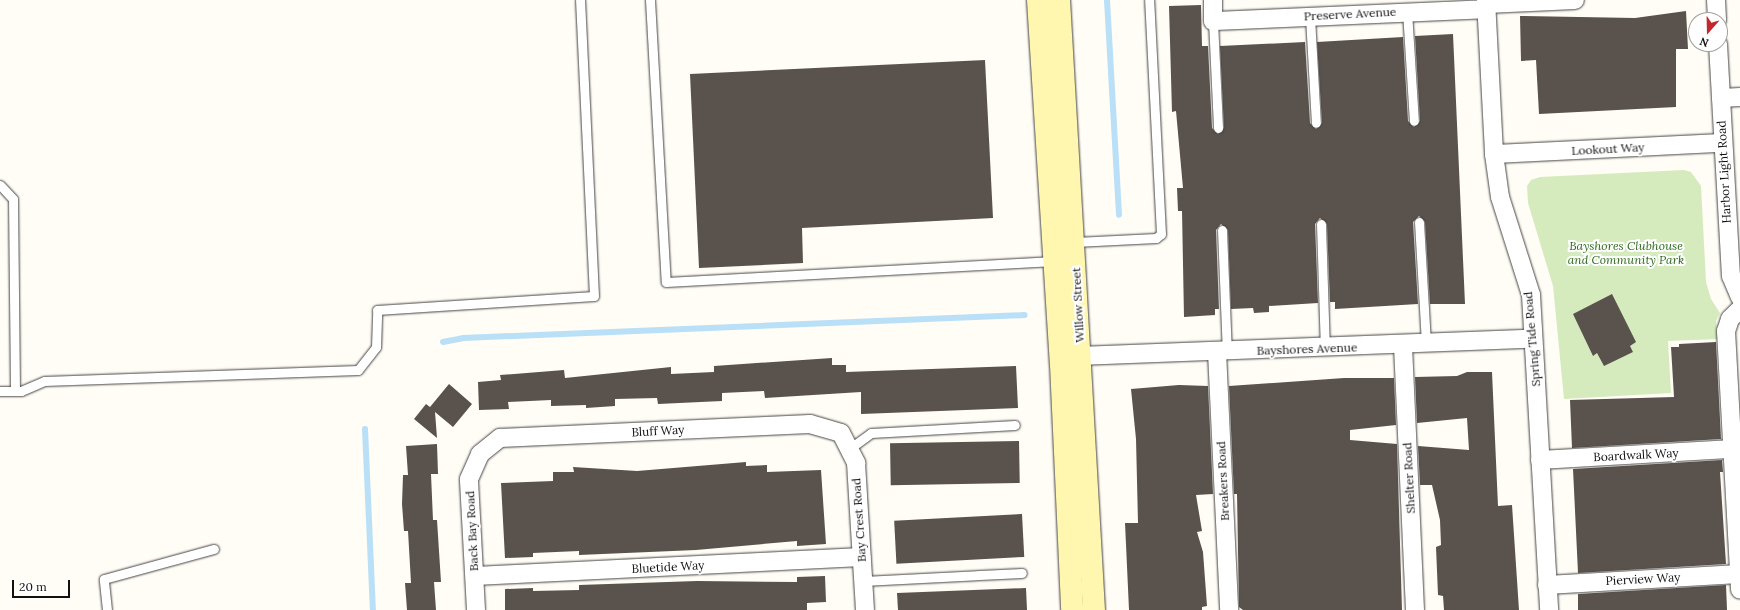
<!DOCTYPE html>
<html>
<head>
<meta charset="utf-8">
<style>
	body { margin:0 }
	#map { position:relative; width:1740px; height:610px; overflow:hidden; background:#fffdf5; font-family:Lora,serif }
	div>[style] { position:absolute }
	.green>* { inset:0; background:#d5ebbd }
	.stream>* { height:6px; margin:-3px; padding:0 3px; transform-origin:3px; border-radius:3px; background:#b9e0f7 }
	.building>* { inset:0; background:#5a524d; transform-origin:0 0 }
	.roads { filter:drop-shadow(0 0 1px #444) drop-shadow(0 0 1px #444) }
	.lane>* { height:9px; margin:-4.5px; padding:0 4.5px; transform-origin:4.5px; border-radius:4.5px; background:#fff }
	.street>* { height:18px; margin:-9px; padding:0 9px; transform-origin:9px; border-radius:9px; background:#fff }
	.secondary>* { height:22px; margin:-11px; padding:0 11px; transform-origin:11px; border-radius:11px; background:#fff6b0 }
	span { translate:-50% -50%; white-space:nowrap; text-align:center; line-height:1.15; -webkit-text-stroke:4px #fff; paint-order:stroke }
	.street-label { font-size:12px; color:#111 }
	.park-label { font-size:12px; color:#2f6b1f; font-style:italic }
	.north { position:absolute; left:1688px; top:12px; width:40px; height:40px; box-sizing:border-box; background:#fff; border:1px solid #a0a0a0; border-radius:50%; rotate:200deg; font-size:11px; font-weight:700; line-height:16px; text-align:center; color:#111 }
	.north::after { content:''; display:block; margin:auto; width:14px; height:18px; background:#c4262e; clip-path:polygon(50% 0,100% 100%,50% 72%,0 100%) }
	.scale { position:absolute; left:12px; top:580px; width:58px; height:18px; box-sizing:border-box; border:2px solid #111; border-top:0; padding-left:5px; font-size:12px; line-height:14px; white-space:nowrap; color:#111; -webkit-text-stroke:3px #fff; paint-order:stroke }
</style>
</head>
<body>
<div id="map">
	<div class="green">
		<i style="clip-path:polygon(1684px 170px,1691px 172px,1701px 186px,1706px 282px,1711px 299px,1720px 313px,1716px 321px,1718px 339px,1668px 341px,1671px 393px,1564px 399px,1553px 286px,1528px 203px,1527px 186px,1531px 180px,1540px 177px)"></i>
	</div>
	<div class="stream">
		<i style="left:1107px;top:0;width:215px;rotate:86.8deg"></i>
		<i style="left:443px;top:342px;width:20px;rotate:-11deg"></i>
		<i style="left:463px;top:338px;width:562px;rotate:-2.34deg"></i>
		<i style="left:365px;top:429px;width:181px;rotate:87.5deg"></i>
	</div>
	<div class="building">
		<i style="clip-path:polygon(1201px 5px,1202px 46px,1208px 46px,1212px 128px,1218px 134px,1224px 128px,1220px 46px,1305px 42px,1310px 123px,1316px 129px,1322px 123px,1317px 42px,1403px 37px,1408px 121px,1414px 127px,1420px 121px,1415px 36px,1453px 34px,1465px 304px,1430px 304px,1425px 222px,1419px 216px,1413px 222px,1418px 304px,1335px 309px,1335px 302px,1330px 302px,1327px 224px,1320px 218px,1315px 224px,1318px 303px,1269px 306px,1269px 312px,1254px 313px,1253px 308px,1231px 309px,1228px 230px,1221px 224px,1216px 230px,1219px 309px,1215px 309px,1215px 315px,1184px 317px,1182px 211px,1178px 211px,1177px 188px,1183px 188px,1176px 111px,1172px 112px,1169px 6px)"></i>
		<i style="clip-path:polygon(1686px 11px,1688px 49px,1676px 49px,1676px 107px,1539px 114px,1536px 60px,1521px 61px,1520px 16px,1635px 18px)"></i>
		<i style="clip-path:polygon(985px 60px,993px 218px,802px 228px,803px 263px,699px 268px,690px 74px)"></i>
		<i style="clip-path:polygon(1612px 294px,1636px 342px,1630px 346px,1633px 352px,1604px 366px,1597px 353px,1593px 356px,1573px 314px)"></i>
		<i style="clip-path:polygon(1716px 342px,1721px 439px,1572px 448px,1570px 400px,1674px 397px,1671px 347px,1679px 347px,1679px 344px)"></i>
		<i style="clip-path:polygon(832px 358px,832px 365px,846px 365px,846px 372px,1016px 366px,1018px 408px,861px 414px,861px 392px,765px 398px,764px 391px,722px 393px,722px 401px,658px 404px,657px 398px,615px 399px,615px 406px,586px 408px,586px 405px,551px 406px,551px 400px,508px 402px,509px 409px,479px 410px,478px 382px,501px 380px,500px 375px,564px 370px,565px 378px,671px 367px,671px 374px,714px 372px,714px 366px)"></i>
		<i style="clip-path:polygon(1467px 372px,1492px 372px,1498px 506px,1512px 505px,1519px 610px,1444px 610px,1443px 596px,1438px 595px,1436px 547px,1441px 545px,1440px 520px,1432px 485px,1420px 485px,1418px 446px,1469px 450px,1467px 418px,1417px 423px,1415px 377px,1457px 376px)"></i>
		<i style="clip-path:polygon(1344px 378px,1394px 378px,1396px 425px,1350px 430px,1350px 440px,1397px 444px,1402px 610px,1243px 610px,1239px 607px,1237px 494px,1234px 494px,1229px 386px)"></i>
		<i style="clip-path:polygon(449px 384px,472px 404px,453px 427px,435px 412px,437px 438px,414px 419px,426px 404px,430px 407px)"></i>
		<i style="clip-path:polygon(1179px 385px,1208px 386px,1213px 494px,1196px 495px,1202px 531px,1197px 532px,1203px 552px,1207px 606px,1202px 607px,1202px 610px,1129px 610px,1125px 523px,1138px 523px,1136px 439px,1131px 389px)"></i>
		<i style="left:1019px;top:441px;width:42px;height:129px;rotate:89deg"></i>
		<i style="clip-path:polygon(437px 444px,438px 474px,431px 474px,433px 520px,437px 520px,441px 582px,434px 582px,436px 610px,407px 610px,405px 583px,411px 583px,408px 531px,404px 531px,402px 504px,403px 475px,408px 475px,406px 446px)"></i>
		<i style="clip-path:polygon(1722px 460px,1723px 472px,1720px 472px,1726px 564px,1578px 573px,1573px 469px)"></i>
		<i style="clip-path:polygon(746px 462px,746px 466px,767px 465px,767px 472px,821px 470px,826px 544px,797px 546px,797px 541px,696px 550px,579px 555px,579px 551px,533px 553px,533px 557px,505px 558px,501px 483px,553px 481px,553px 472px,574px 472px,573px 467px,637px 471px)"></i>
		<i style="left:1022px;top:514px;width:43px;height:128px;rotate:87deg"></i>
		<i style="clip-path:polygon(825px 576px,826px 602px,807px 603px,807px 610px,505px 610px,505px 589px,533px 588px,533px 591px,579px 590px,579px 585px,697px 581px,797px 582px,797px 577px)"></i>
		<i style="clip-path:polygon(1726px 585px,1727px 610px,1578px 610px,1578px 594px)"></i>
		<i style="clip-path:polygon(1026px 588px,1027px 610px,898px 610px,897px 593px)"></i>
	</div>
	<div class="roads">
		<div class="lane">
			<i style="left:650px;top:0;width:282px;rotate:86.8deg"></i>
			<i style="left:666px;top:282px;width:389px;rotate:-3.1deg"></i>
			<i style="left:1407px;top:11px;width:110px;rotate:86.4deg"></i>
			<i style="left:1310px;top:17px;width:106px;rotate:86.8deg"></i>
			<i style="left:1213px;top:21px;width:107px;rotate:87.3deg"></i>
			<i style="left:0;top:185px;width:19px;rotate:47deg"></i>
			<i style="left:13px;top:199px;width:192px;rotate:89.4deg"></i>
			<i style="left:1419px;top:222px;width:123px;rotate:86.7deg"></i>
			<i style="left:1321px;top:224px;width:125px;rotate:88.2deg"></i>
			<i style="left:1222px;top:230px;width:122px;rotate:87.7deg"></i>
			<i style="left:1075px;top:242px;width:81px;rotate:-2.8deg"></i>
			<i style="left:1156px;top:238px;width:6px;rotate:-39deg"></i>
			<i style="left:1161px;top:234px;width:234px;rotate:-92.9deg"></i>
			<i style="left:0;top:391px;width:21px"></i>
			<i style="left:21px;top:391px;width:25px;rotate:-23deg"></i>
			<i style="left:44px;top:381px;width:314px;rotate:-2deg"></i>
			<i style="left:358px;top:370px;width:29px;rotate:-52deg"></i>
			<i style="left:376px;top:347px;width:37px;rotate:-88deg"></i>
			<i style="left:377px;top:310px;width:217px;rotate:-3.7deg"></i>
			<i style="left:594px;top:296px;width:296px;rotate:-92.7deg"></i>
			<i style="left:849px;top:449px;width:27px;rotate:-36deg"></i>
			<i style="left:871px;top:433px;width:144px;rotate:-3.2deg"></i>
			<i style="left:863px;top:581px;width:159px;rotate:-2.9deg"></i>
			<i style="left:107px;top:610px;width:31px;rotate:-96deg"></i>
			<i style="left:104px;top:579px;width:114px;rotate:-15.3deg"></i>
		</div>
		<div class="street">
			<i style="left:1213px;top:0;width:21px;rotate:90deg"></i>
			<i style="left:1213px;top:21px;width:274px;rotate:-2.5deg"></i>
			<i style="left:1486px;top:0;width:154px;rotate:87deg"></i>
			<i style="left:1494px;top:154px;width:43px;rotate:82.1deg"></i>
			<i style="left:1500px;top:197px;width:103px;rotate:72.4deg"></i>
			<i style="left:1531px;top:295px;width:316px;rotate:86.7deg"></i>
			<i style="left:1716px;top:0;width:20px;rotate:87deg"></i>
			<i style="left:1487px;top:4px;width:88px;rotate:-2.6deg"></i>
			<i style="left:1718px;top:44px;width:232px;rotate:86.8deg"></i>
			<i style="left:1731px;top:276px;width:23px;rotate:67deg"></i>
			<i style="left:1721px;top:98px;width:19px;rotate:-3deg"></i>
			<i style="left:1494px;top:154px;width:229px;rotate:-2.8deg"></i>
			<i style="left:1740px;top:309px;width:14px;rotate:135deg"></i>
			<i style="left:1730px;top:319px;width:13px;rotate:108deg"></i>
			<i style="left:1726px;top:331px;width:259px;rotate:86.9deg"></i>
			<i style="left:1403px;top:346px;width:264px;rotate:87.4deg"></i>
			<i style="left:1217px;top:352px;width:258px;rotate:87.3deg"></i>
			<i style="left:1081px;top:356px;width:452px;rotate:-2.2deg"></i>
			<i style="left:1540px;top:460px;width:193px;rotate:-3.3deg"></i>
			<i style="left:475px;top:576px;width:387px;rotate:-2.8deg"></i>
			<i style="left:1547px;top:585px;width:192px;rotate:-3.3deg"></i>
			<i style="left:476px;top:610px;width:131px;rotate:-93.1deg"></i>
			<i style="left:469px;top:479px;width:27px;rotate:-66deg"></i>
			<i style="left:480px;top:454px;width:26px;rotate:-39deg"></i>
			<i style="left:500px;top:438px;width:310px;rotate:-2.6deg"></i>
			<i style="left:810px;top:424px;width:32px;rotate:16deg"></i>
			<i style="left:841px;top:433px;width:34px;rotate:63deg"></i>
			<i style="left:856px;top:463px;width:147px;rotate:86.5deg"></i>
		</div>
		<div class="secondary">
			<i style="left:1038px;top:0;width:365px;rotate:86.4deg"></i>
			<i style="left:1061px;top:364px;width:246px;rotate:87.4deg"></i>
			<i style="left:1059px;top:0;width:611px;rotate:86.72deg"></i>
		</div>
	</div>
	<div class="street-label">
		<span style="left:1350px;top:14px;rotate:-3deg">Preserve Avenue</span>
		<span style="left:1608px;top:149px;rotate:-3deg">Lookout Way</span>
		<span style="left:1724px;top:172px;rotate:-93deg">Harbor Light Road</span>
		<span style="left:1078px;top:305px;rotate:-93deg">Willow Street</span>
		<span style="left:1532px;top:339px;rotate:-95deg">Spring Tide Road</span>
		<span style="left:1307px;top:349px;rotate:-2deg">Bayshores Avenue</span>
		<span style="left:658px;top:431px;rotate:-3deg">Bluff Way</span>
		<span style="left:1636px;top:455px;rotate:-3deg">Boardwalk Way</span>
		<span style="left:1409px;top:478px;rotate:-93deg">Shelter Road</span>
		<span style="left:1223px;top:481px;rotate:-93deg">Breakers Road</span>
		<span style="left:859px;top:520px;rotate:-94deg">Bay Crest Road</span>
		<span style="left:472px;top:531px;rotate:-93deg">Back Bay Road</span>
		<span style="left:668px;top:567px;rotate:-3deg">Bluetide Way</span>
		<span style="left:1643px;top:579px;rotate:-3deg">Pierview Way</span>
	</div>
	<div class="park-label">
		<span style="left:1626px;top:253px">Bayshores Clubhouse<br>and Community Park</span>
	</div>
	<div class="north">N</div>
	<div class="scale">20 m</div>
</div>
</body>
</html>
